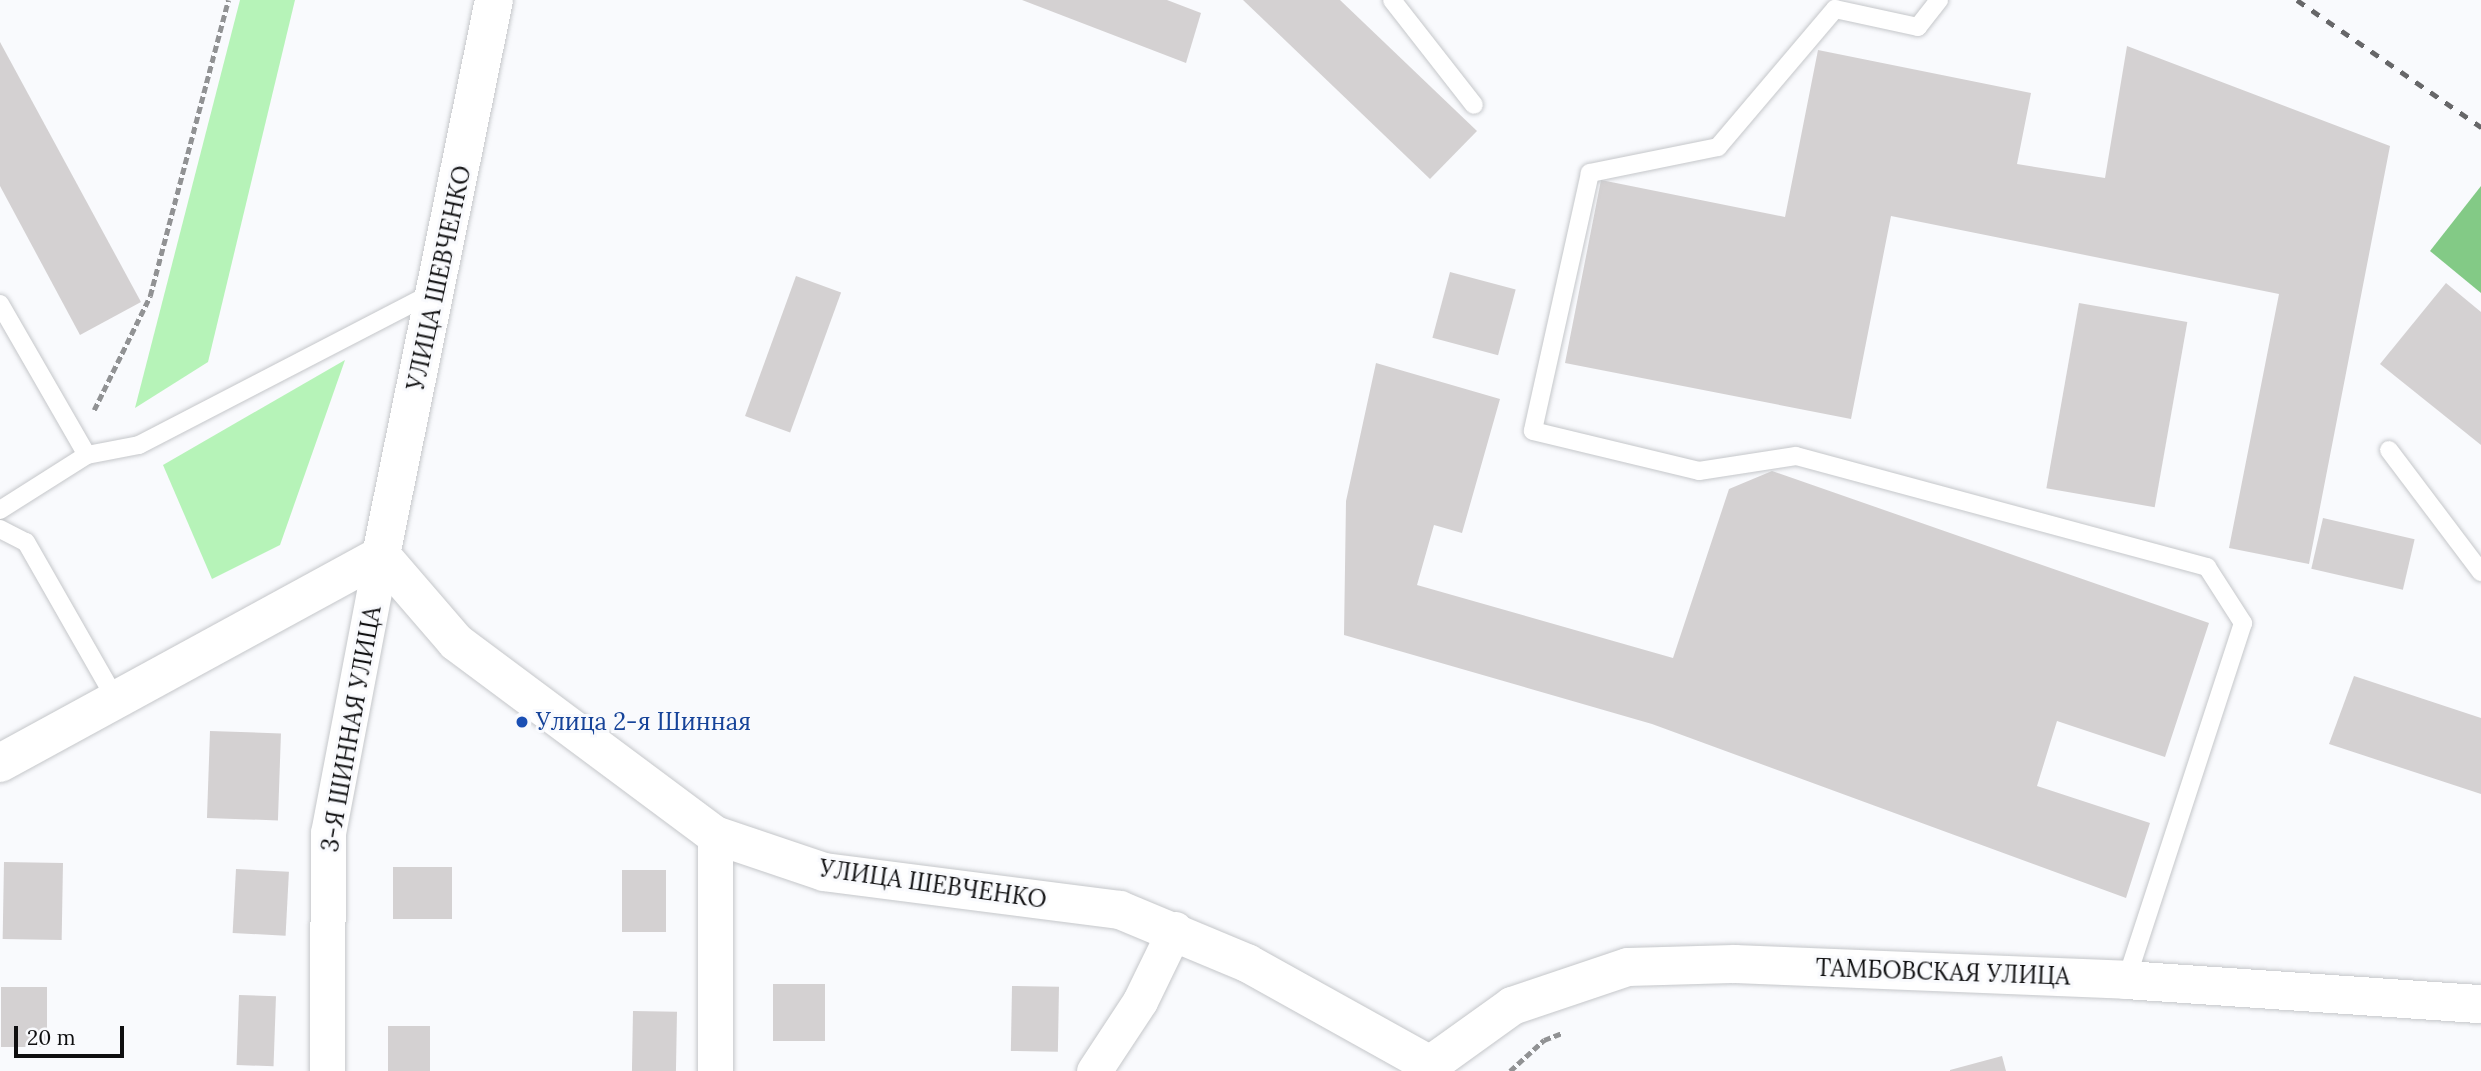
<!DOCTYPE html>
<html>
<head>
<meta charset="utf-8">
<style>
	body { margin:0 }
	#map { position:relative; width:2481px; height:1071px; overflow:hidden; background:#f9fafd; font-family:Lora,serif }
	div>[style] { position:absolute }
	.green>* { inset:0; background:#b6f3b8 }
	.forest>* { inset:0; background:#83ca86 }
	.building>* { inset:0; background:#d4d1d2; transform-origin:0 0 }
	.path>* { height:4.5px; margin-top:-2.25px; transform-origin:0; background:repeating-linear-gradient(90deg,#919294 0 7px,transparent 0 10.5px) }
	.roads { filter:drop-shadow(0 0 2px #c5c7ca) drop-shadow(0 0 2px #c5c7ca) }
	.service>* { height:18px; margin:-9px; padding:0 9px; transform-origin:9px; border-radius:9px; background:#fff }
	.minor>* { height:35px; margin:-17.5px; padding:0 17.5px; transform-origin:17.5px; border-radius:17.5px; background:#fff }
	.tertiary>* { height:38px; margin:-19px; padding:0 19px; transform-origin:19px; border-radius:19px; background:#fff }
	.rail>* { height:5px; margin-top:-2.5px; transform-origin:0; background:repeating-linear-gradient(90deg,#676769 0 9px,transparent 0 18px) }
	.dots>* { width:19px; height:19px; translate:-50% -50%; box-sizing:border-box; border:4px solid #f9fafd; border-radius:50% }
	span { translate:-50% -50%; white-space:nowrap; text-align:center; line-height:1.15; -webkit-text-stroke:6px #f9fafd; paint-order:stroke }
	.street-label { font-size:24px; color:#0f0f10 }
	.transit-label { font-size:24px; color:#164399 }
	.left { translate:0 -50%; text-align:left }
	.scale { position:absolute; left:14px; top:1026px; width:110px; height:32px; box-sizing:border-box; border:4px solid #0f0f10; border-top:0; padding-left:9px; font-size:21px; line-height:24px; white-space:nowrap; color:#0f0f10; -webkit-text-stroke:5px #f9fafd; paint-order:stroke }
</style>
</head>
<body>
<div id="map">
	<div class="green">
		<i style="clip-path:polygon(240px 0,295px 0,208px 362px,135px 408px)"></i>
		<i style="clip-path:polygon(345px 360px,280px 545px,212px 579px,163px 465px)"></i>
	</div>
	<div class="forest">
		<i style="clip-path:polygon(2481px 186px,2481px 293px,2430px 251px)"></i>
	</div>
	<div class="building">
		<i style="clip-path:polygon(1022px 0,1167px 0,1201px 13px,1186px 63px)"></i>
		<i style="clip-path:polygon(1243px 0,1340px 0,1477px 131px,1430px 179px)"></i>
		<i style="clip-path:polygon(0 42px,141px 302px,80px 335px,0 186px)"></i>
		<i style="clip-path:polygon(2127px 46px,2390px 146px,2309px 564px,2229px 548px,2279px 294px,1891px 216px,1851px 419px,1565px 363px,1601px 180px,1785px 217px,1818px 50px,2031px 93px,2017px 164px,2105px 178px)"></i>
		<i style="left:1450px;top:272px;width:68px;height:68px;rotate:15deg"></i>
		<i style="left:796px;top:276px;width:48px;height:149px;rotate:20deg"></i>
		<i style="clip-path:polygon(2446px 283px,2481px 312px,2481px 445px,2380px 364px)"></i>
		<i style="left:2079px;top:303px;width:110px;height:188px;rotate:10deg"></i>
		<i style="clip-path:polygon(1376px 363px,1500px 399px,1462px 533px,1434px 525px,1417px 585px,1673px 658px,1729px 489px,1772px 471px,2209px 623px,2165px 757px,2057px 721px,2037px 786px,2150px 823px,2126px 898px,1652px 724px,1344px 635px,1346px 501px)"></i>
		<i style="left:2323px;top:518px;width:94px;height:52px;rotate:13deg"></i>
		<i style="clip-path:polygon(2354px 676px,2481px 718px,2481px 794px,2329px 744px)"></i>
		<i style="left:210px;top:731px;width:71px;height:87px;rotate:2deg"></i>
		<i style="left:4px;top:862px;width:59px;height:77px;rotate:1deg"></i>
		<i style="left:393px;top:867px;width:59px;height:52px"></i>
		<i style="left:236px;top:869px;width:53px;height:64px;rotate:3deg"></i>
		<i style="left:622px;top:870px;width:44px;height:62px"></i>
		<i style="left:773px;top:984px;width:52px;height:57px"></i>
		<i style="left:1012px;top:986px;width:47px;height:65px;rotate:1deg"></i>
		<i style="left:1px;top:987px;width:46px;height:60px"></i>
		<i style="left:239px;top:995px;width:37px;height:70px;rotate:2deg"></i>
		<i style="left:633px;top:1011px;width:44px;height:60px;rotate:1deg"></i>
		<i style="left:388px;top:1026px;width:42px;height:45px"></i>
		<i style="clip-path:polygon(2002px 1056px,2006px 1071px,1950px 1071px,1950px 1070px)"></i>
	</div>
	<div class="path">
		<i style="left:94px;top:410px;width:127px;rotate:-63.8deg"></i>
		<i style="left:150px;top:296px;width:306px;rotate:-75.2deg"></i>
		<i style="left:1510px;top:1071px;width:46px;rotate:-42.4deg"></i>
		<i style="left:1544px;top:1040px;width:19px;rotate:-21deg"></i>
	</div>
	<div class="roads">
		<div class="service">
			<i style="left:1392px;top:0;width:133px;rotate:52deg"></i>
			<i style="left:1939px;top:0;width:34px;rotate:128deg"></i>
			<i style="left:1918px;top:27px;width:85px;rotate:-167.8deg"></i>
			<i style="left:1835px;top:9px;width:181px;rotate:130.3deg"></i>
			<i style="left:1718px;top:147px;width:131px;rotate:168.5deg"></i>
			<i style="left:1590px;top:173px;width:264px;rotate:102.5deg"></i>
			<i style="left:1533px;top:431px;width:171px;rotate:13.5deg"></i>
			<i style="left:1699px;top:471px;width:98px;rotate:-8.8deg"></i>
			<i style="left:1796px;top:456px;width:426px;rotate:15.1deg"></i>
			<i style="left:2207px;top:567px;width:67px;rotate:57.3deg"></i>
			<i style="left:2243px;top:623px;width:376px;rotate:108.1deg"></i>
			<i style="left:0;top:304px;width:174px;rotate:60.1deg"></i>
			<i style="left:87px;top:455px;width:53px;rotate:-10.9deg"></i>
			<i style="left:139px;top:445px;width:332px;rotate:-27.4deg"></i>
			<i style="left:2389px;top:450px;width:153px;rotate:53deg"></i>
			<i style="left:0;top:510px;width:103px;rotate:-32.3deg"></i>
			<i style="left:0;top:529px;width:29px;rotate:27deg"></i>
			<i style="left:26px;top:542px;width:177px;rotate:60.3deg"></i>
		</div>
		<div class="minor">
			<i style="left:715px;top:835px;width:236px;rotate:90deg"></i>
			<i style="left:327px;top:1071px;width:238px;rotate:-89.8deg"></i>
			<i style="left:328px;top:833px;width:283px;rotate:-79.2deg"></i>
			<i style="left:1094px;top:1071px;width:84px;rotate:-56.7deg"></i>
			<i style="left:1140px;top:1001px;width:80px;rotate:-64.1deg"></i>
		</div>
		<div class="tertiary">
			<i style="left:381px;top:555px;width:115px;rotate:49.2deg"></i>
			<i style="left:456px;top:642px;width:323px;rotate:36.7deg"></i>
			<i style="left:715px;top:835px;width:115px;rotate:18.7deg"></i>
			<i style="left:824px;top:872px;width:298px;rotate:7.3deg"></i>
			<i style="left:1120px;top:910px;width:138px;rotate:22.7deg"></i>
			<i style="left:1247px;top:963px;width:210px;rotate:29.1deg"></i>
			<i style="left:381px;top:555px;width:566px;rotate:-78.49deg"></i>
			<i style="left:0;top:763px;width:434px;rotate:-28.6deg"></i>
			<i style="left:1430px;top:1065px;width:101px;rotate:-35.7deg"></i>
			<i style="left:1512px;top:1006px;width:122px;rotate:-18.6deg"></i>
			<i style="left:1628px;top:967px;width:107px;rotate:-1.6deg"></i>
			<i style="left:1735px;top:964px;width:391px;rotate:2.3deg"></i>
			<i style="left:2126px;top:980px;width:356px;rotate:3.9deg"></i>
		</div>
	</div>
	<div class="rail">
		<i style="left:2297px;top:0;width:224px;rotate:34.6deg"></i>
	</div>
	<div class="dots">
		<i style="left:522px;top:722px;background:#1a4fb4"></i>
	</div>
	<div class="street-label">
		<span style="left:439px;top:278px;rotate:-78deg">УЛИЦА ШЕВЧЕНКО</span>
		<span style="left:351px;top:729px;rotate:-80deg">3-Я ШИННАЯ УЛИЦА</span>
		<span style="left:933px;top:884px;rotate:8deg">УЛИЦА ШЕВЧЕНКО</span>
		<span style="left:1943px;top:972px;rotate:2deg">ТАМБОВСКАЯ УЛИЦА</span>
	</div>
	<div class="transit-label">
		<span class="left" style="left:536px;top:722px">Улица 2-я Шинная</span>
	</div>
	<div class="scale">20 m</div>
</div>
</body>
</html>
